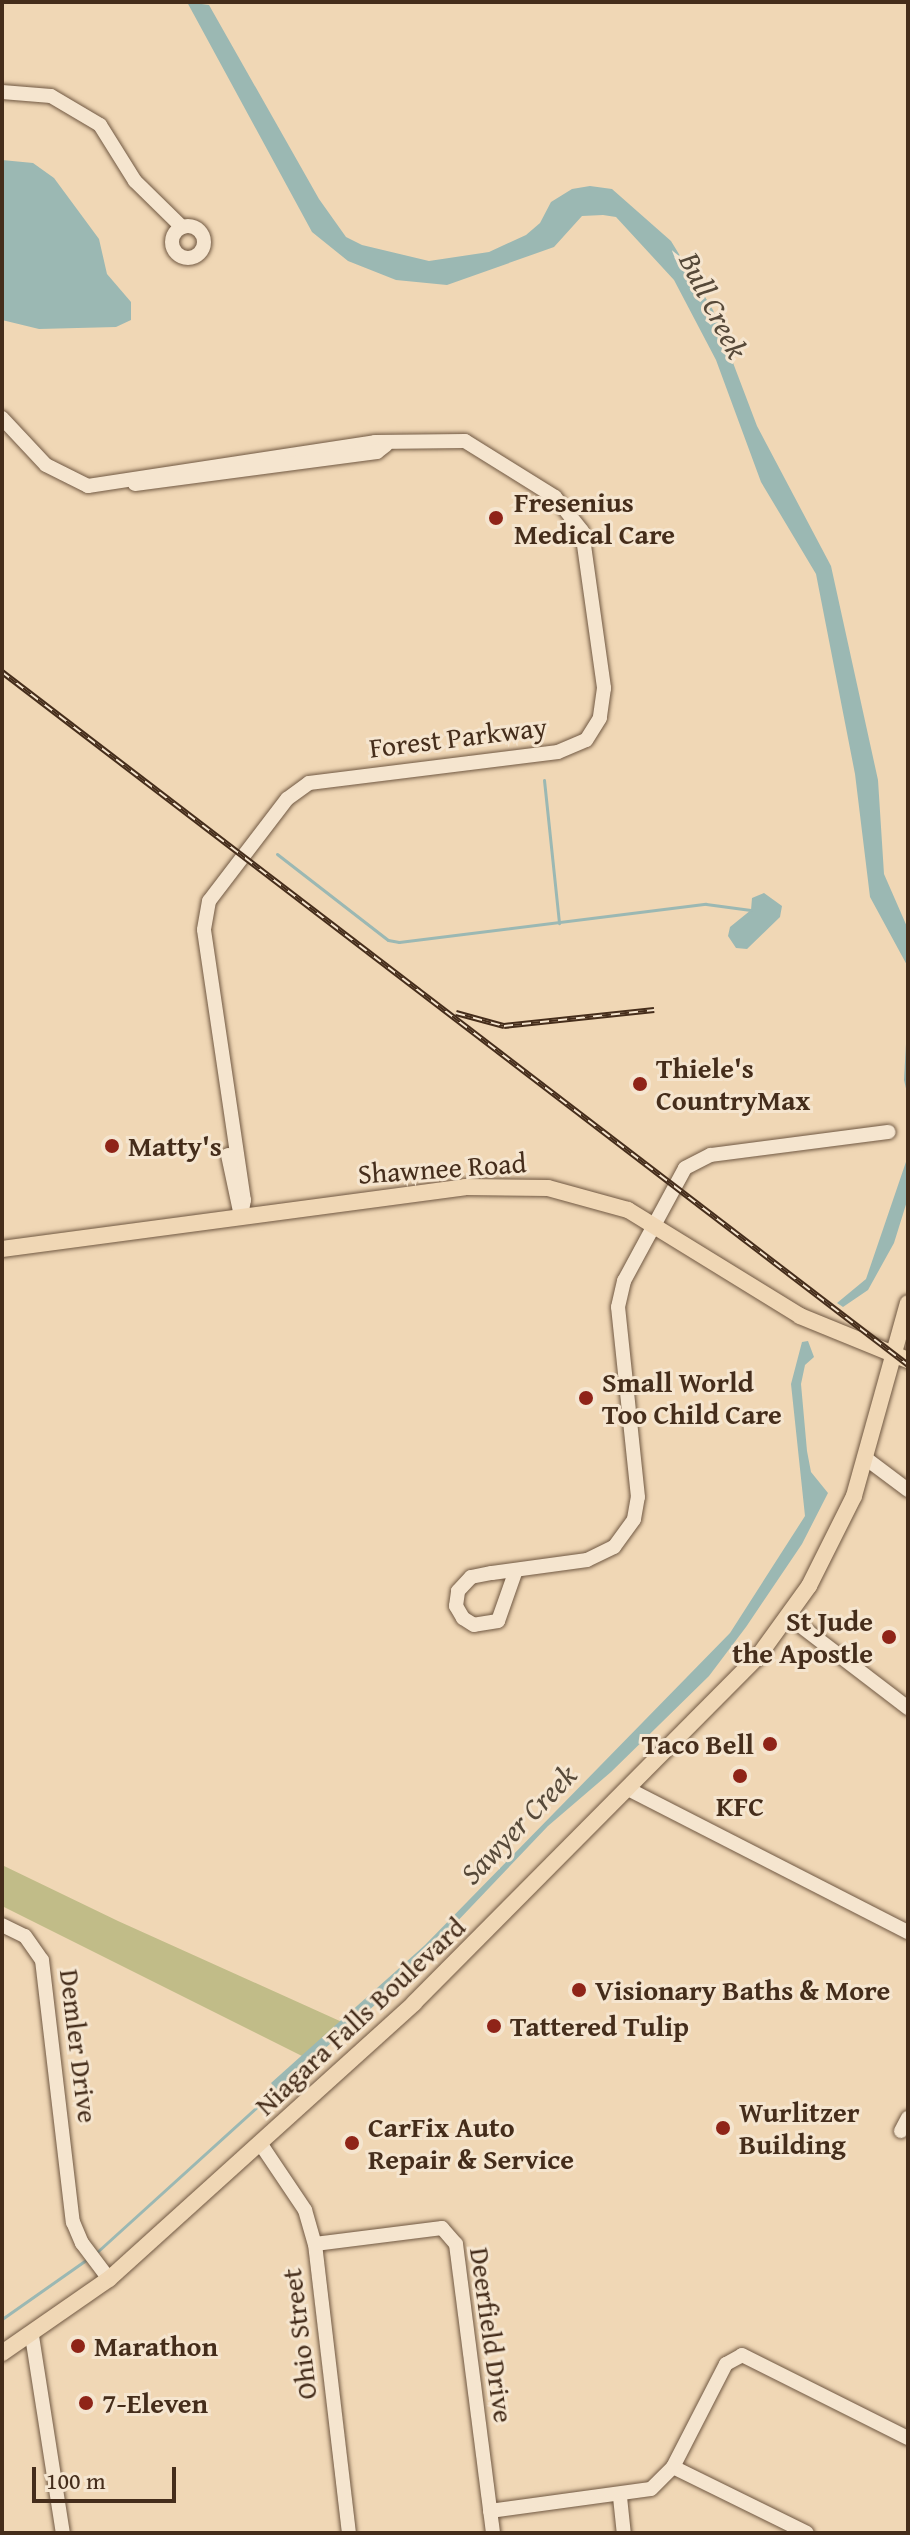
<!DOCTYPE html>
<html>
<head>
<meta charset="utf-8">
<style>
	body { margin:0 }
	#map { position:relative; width:910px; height:2535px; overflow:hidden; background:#f0d7b5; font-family:"Gentium Book Plus",serif }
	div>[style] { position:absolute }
	.green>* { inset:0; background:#c1bc88 }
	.water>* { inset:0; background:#9bb8b3 }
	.stream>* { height:3px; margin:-1.5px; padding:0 1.5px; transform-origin:1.5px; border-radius:1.5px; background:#9bb8b3 }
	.roads { filter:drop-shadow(0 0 2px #705842) drop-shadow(0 0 2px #705842) }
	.minor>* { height:14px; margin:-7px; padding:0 7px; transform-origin:7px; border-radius:7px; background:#f5e5cf }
	.minor>.ring { margin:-7px; padding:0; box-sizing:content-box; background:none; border:14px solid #f5e5cf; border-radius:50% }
	.major>* { height:16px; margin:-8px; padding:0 8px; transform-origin:8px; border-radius:8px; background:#f0d7b5 }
	.rail>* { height:6px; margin-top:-3px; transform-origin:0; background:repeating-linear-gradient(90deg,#f5e5cf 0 9px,#452d1b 0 18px); box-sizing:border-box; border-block:2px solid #452d1b }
	.dots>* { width:22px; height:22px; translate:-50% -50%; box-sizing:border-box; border:4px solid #f5e5cf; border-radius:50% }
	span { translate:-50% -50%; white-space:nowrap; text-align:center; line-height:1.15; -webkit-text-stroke:6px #f5e5cf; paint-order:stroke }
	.poi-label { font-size:28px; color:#452d1b; font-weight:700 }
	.left { translate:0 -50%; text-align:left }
	.right { translate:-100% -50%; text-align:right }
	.street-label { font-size:28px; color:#452d1b }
	.water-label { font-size:30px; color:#564939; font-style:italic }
	.frame { position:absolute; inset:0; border:4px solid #452d1b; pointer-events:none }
	.scale { position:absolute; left:32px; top:2467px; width:144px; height:36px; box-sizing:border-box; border:4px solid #452d1b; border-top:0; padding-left:10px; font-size:24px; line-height:28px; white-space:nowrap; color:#452d1b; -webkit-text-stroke:6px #f5e5cf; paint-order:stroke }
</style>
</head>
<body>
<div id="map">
	<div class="green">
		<i style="clip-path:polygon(2px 1865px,118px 1921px,342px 2022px,302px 2056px,2px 1906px)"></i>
	</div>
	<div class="water">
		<i style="clip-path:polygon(187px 2px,209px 5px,319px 199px,346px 237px,362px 245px,429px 261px,489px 252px,526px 235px,540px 223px,551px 202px,572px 189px,590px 186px,612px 189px,671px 241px,713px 310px,757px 426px,831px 566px,878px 780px,884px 874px,908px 929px,908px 967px,870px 897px,855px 774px,816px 574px,761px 482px,716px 360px,674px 280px,616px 217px,603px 215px,582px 216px,554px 247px,447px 285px,396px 280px,348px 261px,312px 232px)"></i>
		<i style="clip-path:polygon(2px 160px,33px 163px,54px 178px,99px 239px,107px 274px,131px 302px,131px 320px,116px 327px,39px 329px,2px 320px)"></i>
		<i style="clip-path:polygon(764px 893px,782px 906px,780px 917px,747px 949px,736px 948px,728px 936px,730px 927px,751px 910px,752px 898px)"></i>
		<i style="clip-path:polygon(908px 1008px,908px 1097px,904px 1080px)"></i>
		<i style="clip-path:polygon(908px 1156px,908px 1198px,894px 1243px,868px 1290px,843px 1307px,837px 1303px,866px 1279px)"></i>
		<i style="clip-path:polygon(808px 1341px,814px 1357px,805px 1365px,801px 1384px,807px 1451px,811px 1472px,828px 1493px,802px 1544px,746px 1627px,709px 1676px,611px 1772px,548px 1826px,391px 1991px,277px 2090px,271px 2083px,425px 1945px,730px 1633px,805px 1516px,791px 1384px,802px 1342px)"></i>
	</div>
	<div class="stream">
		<i style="left:544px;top:780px;width:144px;rotate:84deg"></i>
		<i style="left:277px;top:854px;width:140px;rotate:37.8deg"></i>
		<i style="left:388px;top:940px;width:11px;rotate:10deg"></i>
		<i style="left:399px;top:942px;width:309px;rotate:-7.1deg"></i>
		<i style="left:706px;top:904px;width:45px;rotate:7.6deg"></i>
		<i style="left:97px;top:2252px;width:244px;rotate:-42.2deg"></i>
		<i style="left:2px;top:2319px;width:103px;rotate:-35.1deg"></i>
	</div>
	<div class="roads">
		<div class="minor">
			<i style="left:2px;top:92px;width:49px;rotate:4.7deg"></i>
			<i style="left:51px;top:96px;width:57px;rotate:30.6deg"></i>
			<i style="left:100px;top:125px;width:66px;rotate:58deg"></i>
			<i style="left:135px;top:181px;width:66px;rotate:44.4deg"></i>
			<i class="ring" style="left:172px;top:226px;width:18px;height:18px"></i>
			<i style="left:2px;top:418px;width:64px;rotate:46.9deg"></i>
			<i style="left:46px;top:465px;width:47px;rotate:26.6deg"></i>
			<i style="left:88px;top:486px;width:290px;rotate:-8.7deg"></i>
			<i style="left:375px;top:442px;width:90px;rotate:-0.6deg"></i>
			<i style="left:465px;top:441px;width:106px;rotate:31.9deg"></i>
			<i style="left:555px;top:497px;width:43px;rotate:51.5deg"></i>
			<i style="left:582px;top:531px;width:159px;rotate:82deg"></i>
			<i style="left:604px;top:688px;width:30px;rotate:98deg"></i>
			<i style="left:600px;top:718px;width:26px;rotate:122deg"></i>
			<i style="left:586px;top:740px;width:30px;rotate:157deg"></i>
			<i style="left:558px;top:752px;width:251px;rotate:172.9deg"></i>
			<i style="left:309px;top:783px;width:27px;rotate:144deg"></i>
			<i style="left:287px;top:799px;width:128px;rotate:127.4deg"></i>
			<i style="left:209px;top:901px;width:29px;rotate:100deg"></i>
			<i style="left:204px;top:930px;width:273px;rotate:81.6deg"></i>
			<i style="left:244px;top:1200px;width:16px;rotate:101deg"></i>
			<i style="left:135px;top:484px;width:244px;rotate:-7.5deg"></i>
			<i style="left:377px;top:452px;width:11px;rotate:-38deg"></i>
			<i style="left:228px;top:1155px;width:62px;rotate:78deg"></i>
			<i style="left:868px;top:1460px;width:50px;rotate:36.9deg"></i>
			<i style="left:516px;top:1570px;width:54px;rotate:109.4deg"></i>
			<i style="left:498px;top:1621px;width:24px;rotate:171deg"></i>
			<i style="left:474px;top:1625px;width:13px;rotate:-148deg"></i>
			<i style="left:463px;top:1618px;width:14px;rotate:-120deg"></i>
			<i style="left:456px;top:1606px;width:15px;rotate:-82deg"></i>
			<i style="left:458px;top:1591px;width:19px;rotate:-47deg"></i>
			<i style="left:471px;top:1577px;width:21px;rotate:-11deg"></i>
			<i style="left:492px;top:1573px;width:96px;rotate:-7.8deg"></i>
			<i style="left:587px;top:1560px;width:30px;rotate:-26deg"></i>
			<i style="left:614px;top:1547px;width:34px;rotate:-54deg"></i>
			<i style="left:634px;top:1519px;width:22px;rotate:-80deg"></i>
			<i style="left:638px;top:1497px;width:191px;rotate:-96deg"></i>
			<i style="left:618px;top:1307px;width:27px;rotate:-77deg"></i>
			<i style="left:624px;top:1281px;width:128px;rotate:-61.6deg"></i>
			<i style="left:685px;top:1168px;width:29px;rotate:-27deg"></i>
			<i style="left:711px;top:1155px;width:179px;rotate:-7.4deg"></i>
			<i style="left:789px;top:1617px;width:150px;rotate:37.4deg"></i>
			<i style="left:630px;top:1790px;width:312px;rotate:27.1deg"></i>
			<i style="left:2px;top:1925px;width:25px;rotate:26deg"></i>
			<i style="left:25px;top:1936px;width:29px;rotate:55deg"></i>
			<i style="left:42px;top:1960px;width:264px;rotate:83.3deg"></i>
			<i style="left:73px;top:2222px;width:23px;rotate:67deg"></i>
			<i style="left:82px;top:2243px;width:45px;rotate:53.1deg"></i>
			<i style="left:901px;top:2131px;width:15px;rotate:-62deg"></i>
			<i style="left:260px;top:2143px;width:81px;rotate:56.1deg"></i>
			<i style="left:305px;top:2210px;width:35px;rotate:74deg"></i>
			<i style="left:315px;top:2244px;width:291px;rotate:83.3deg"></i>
			<i style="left:315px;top:2244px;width:128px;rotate:-7.2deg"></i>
			<i style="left:442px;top:2228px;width:21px;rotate:49deg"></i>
			<i style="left:456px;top:2244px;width:291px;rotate:82.7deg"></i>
			<i style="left:32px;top:2336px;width:199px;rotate:81.1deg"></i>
			<i style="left:673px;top:2467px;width:149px;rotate:26.2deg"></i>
			<i style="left:620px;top:2497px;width:36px;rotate:84deg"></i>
			<i style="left:490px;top:2511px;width:162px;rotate:-7.8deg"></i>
			<i style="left:651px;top:2489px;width:31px;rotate:-45deg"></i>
			<i style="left:673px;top:2467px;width:116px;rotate:-62.8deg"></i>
			<i style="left:726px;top:2364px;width:18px;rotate:-29deg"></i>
			<i style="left:742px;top:2355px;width:186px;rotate:26.6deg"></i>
		</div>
		<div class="major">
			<i style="left:2px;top:1249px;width:467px;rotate:-7.6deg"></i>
			<i style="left:465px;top:1187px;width:83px;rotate:0.7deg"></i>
			<i style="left:548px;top:1188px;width:83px;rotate:15.4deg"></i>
			<i style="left:628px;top:1210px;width:202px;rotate:31.6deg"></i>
			<i style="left:800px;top:1316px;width:117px;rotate:22.2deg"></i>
			<i style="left:2px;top:2353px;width:130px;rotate:-34.7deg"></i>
			<i style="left:109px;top:2279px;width:411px;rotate:-42.1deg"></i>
			<i style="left:414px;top:2003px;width:486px;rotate:-45.2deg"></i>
			<i style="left:757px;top:1658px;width:89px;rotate:-54.2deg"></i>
			<i style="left:809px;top:1586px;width:101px;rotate:-63.4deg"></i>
			<i style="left:854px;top:1496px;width:200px;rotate:-74.4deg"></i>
		</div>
	</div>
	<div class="rail">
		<i style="left:2px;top:672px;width:1141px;rotate:37.41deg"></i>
		<i style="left:456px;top:1013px;width:50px;rotate:15.2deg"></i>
		<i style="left:504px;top:1026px;width:151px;rotate:-6.1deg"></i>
	</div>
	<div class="dots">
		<i style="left:496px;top:518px;background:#8f2418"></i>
		<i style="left:640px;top:1084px;background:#8f2418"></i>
		<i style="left:112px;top:1146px;background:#8f2418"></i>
		<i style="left:586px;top:1398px;background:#8f2418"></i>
		<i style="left:889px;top:1637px;background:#8f2418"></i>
		<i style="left:770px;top:1744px;background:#8f2418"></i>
		<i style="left:740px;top:1776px;background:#8f2418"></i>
		<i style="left:579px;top:1990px;background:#8f2418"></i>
		<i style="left:494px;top:2026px;background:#8f2418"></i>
		<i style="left:723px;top:2128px;background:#8f2418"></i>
		<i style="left:352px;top:2143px;background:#8f2418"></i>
		<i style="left:78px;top:2346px;background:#8f2418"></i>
		<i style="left:86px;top:2403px;background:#8f2418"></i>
	</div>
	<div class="poi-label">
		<span class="left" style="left:514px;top:518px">Fresenius<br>Medical Care</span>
		<span class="left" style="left:656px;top:1084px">Thiele's<br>CountryMax</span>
		<span class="left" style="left:128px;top:1146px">Matty's</span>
		<span class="left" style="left:602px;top:1398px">Small World<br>Too Child Care</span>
		<span class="right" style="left:873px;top:1637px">St Jude<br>the Apostle</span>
		<span class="right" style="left:754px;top:1744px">Taco Bell</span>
		<span style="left:740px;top:1806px">KFC</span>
		<span class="left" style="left:595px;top:1990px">Visionary Baths &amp; More</span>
		<span class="left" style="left:510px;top:2026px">Tattered Tulip</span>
		<span class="left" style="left:739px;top:2128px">Wurlitzer<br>Building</span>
		<span class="left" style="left:368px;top:2143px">CarFix Auto<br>Repair &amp; Service</span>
		<span class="left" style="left:94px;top:2346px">Marathon</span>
		<span class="left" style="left:102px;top:2403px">7-Eleven</span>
	</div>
	<div class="street-label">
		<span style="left:458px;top:737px;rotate:-7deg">Forest Parkway</span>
		<span style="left:442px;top:1168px;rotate:-4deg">Shawnee Road</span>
		<span style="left:360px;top:2016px;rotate:-43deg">Niagara Falls Boulevard</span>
		<span style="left:79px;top:2046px;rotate:83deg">Demler Drive</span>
		<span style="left:299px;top:2334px;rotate:-97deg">Ohio Street</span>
		<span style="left:492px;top:2335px;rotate:82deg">Deerfield Drive</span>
	</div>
	<div class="water-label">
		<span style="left:714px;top:305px;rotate:63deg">Bull Creek</span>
		<span style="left:518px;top:1824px;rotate:-46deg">Sawyer Creek</span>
	</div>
	<div class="frame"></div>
	<div class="scale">100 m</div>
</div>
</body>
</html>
